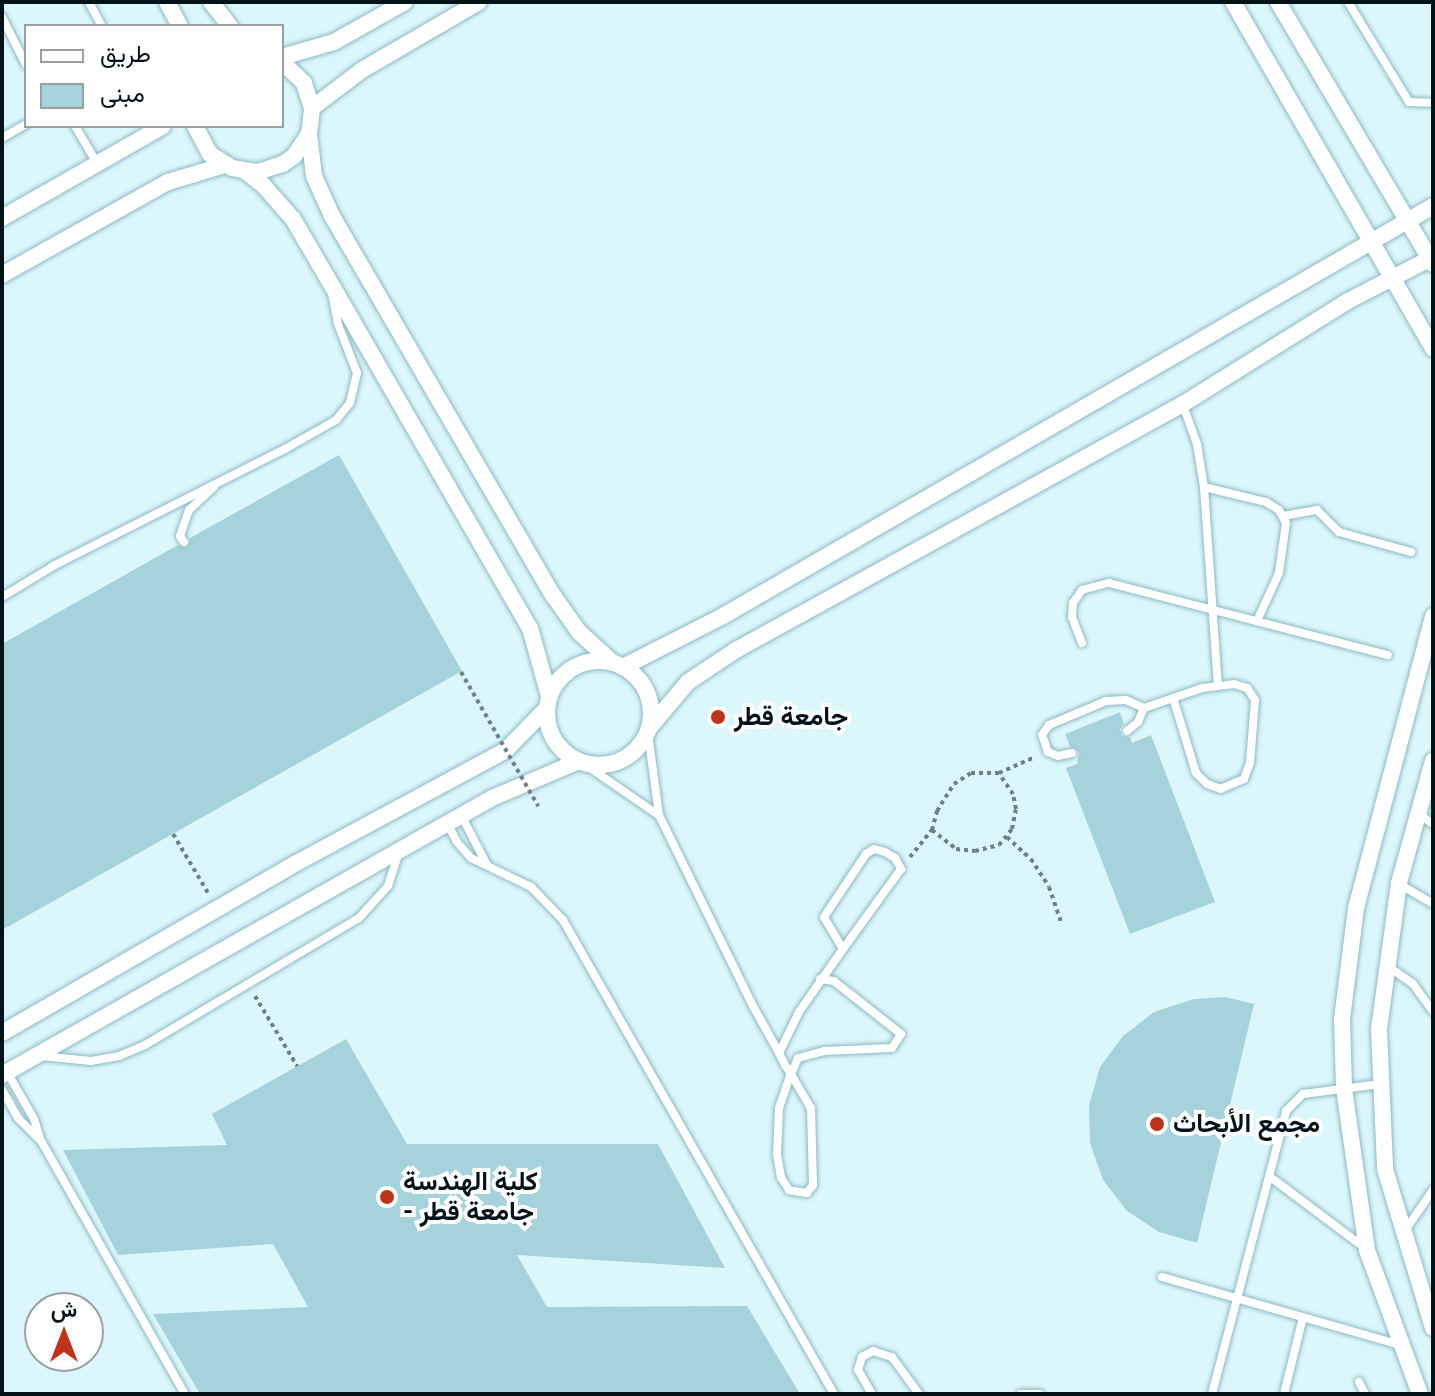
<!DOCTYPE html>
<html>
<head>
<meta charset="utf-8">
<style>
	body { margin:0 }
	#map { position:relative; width:1435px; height:1396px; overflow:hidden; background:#dcf7fc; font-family:Roboto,Vazirmatn,sans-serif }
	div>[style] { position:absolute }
	.building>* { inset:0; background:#a6d2db }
	.path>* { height:4px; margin-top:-2px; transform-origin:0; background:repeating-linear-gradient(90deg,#6c8085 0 4px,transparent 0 8px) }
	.roads { filter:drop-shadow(0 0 2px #8db9c2) drop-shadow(0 0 2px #8db9c2) }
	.lane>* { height:8px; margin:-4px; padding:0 4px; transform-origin:4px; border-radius:4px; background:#fff }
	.street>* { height:16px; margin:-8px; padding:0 8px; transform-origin:8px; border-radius:8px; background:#fff }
	.street>.ring { margin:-8px; padding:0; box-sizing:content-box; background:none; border:16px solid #fff; border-radius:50% }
	.path-bridge>* { height:4px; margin-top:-2px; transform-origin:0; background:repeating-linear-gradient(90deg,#6c8085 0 4px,transparent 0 8px) }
	.dots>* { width:22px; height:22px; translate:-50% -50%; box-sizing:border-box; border:4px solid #fefefe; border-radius:50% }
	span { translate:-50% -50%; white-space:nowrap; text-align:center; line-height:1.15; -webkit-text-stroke:8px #fefefe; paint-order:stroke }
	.poi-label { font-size:26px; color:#041317; font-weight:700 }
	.left { translate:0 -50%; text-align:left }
	.frame { position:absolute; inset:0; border:4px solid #041317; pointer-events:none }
	.legend { position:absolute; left:24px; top:24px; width:260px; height:104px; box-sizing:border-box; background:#fefefe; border:2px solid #9aa0a2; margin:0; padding:10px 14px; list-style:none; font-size:24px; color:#041317 }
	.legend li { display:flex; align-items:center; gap:16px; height:40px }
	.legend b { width:40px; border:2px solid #9aa0a2 }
	.north { position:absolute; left:24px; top:1292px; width:80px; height:80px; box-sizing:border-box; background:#fefefe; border:2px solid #9aa0a2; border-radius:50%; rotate:0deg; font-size:22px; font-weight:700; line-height:32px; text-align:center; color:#041317 }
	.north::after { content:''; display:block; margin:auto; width:28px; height:36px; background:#be331b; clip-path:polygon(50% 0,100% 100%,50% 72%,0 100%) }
</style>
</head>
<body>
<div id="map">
	<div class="building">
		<i style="clip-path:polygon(339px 455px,462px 671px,2px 930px,2px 644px,178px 545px,187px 548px,190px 538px)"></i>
		<i style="clip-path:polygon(1120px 712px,1124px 724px,1120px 729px,1122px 736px,1130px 737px,1132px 743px,1151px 735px,1215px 902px,1130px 934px,1066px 768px,1077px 764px,1079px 752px,1070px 746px,1065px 734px)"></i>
		<i style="clip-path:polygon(1225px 997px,1254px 1004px,1197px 1243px,1159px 1232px,1127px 1211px,1103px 1180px,1090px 1143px,1089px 1105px,1100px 1067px,1123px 1036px,1154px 1012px,1194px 999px)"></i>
		<i style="clip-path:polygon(346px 1039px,407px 1144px,658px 1144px,725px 1268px,517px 1255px,547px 1307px,747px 1306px,800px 1394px,200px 1394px,153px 1314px,308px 1307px,273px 1244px,118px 1255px,63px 1150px,227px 1145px,212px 1114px)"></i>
	</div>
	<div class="path">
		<i style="left:932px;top:830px;width:31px;rotate:38deg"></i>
		<i style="left:956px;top:849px;width:19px;rotate:6deg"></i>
		<i style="left:975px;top:851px;width:25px;rotate:-14deg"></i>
		<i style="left:999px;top:845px;width:21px;rotate:-51deg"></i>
		<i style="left:1012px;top:829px;width:20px;rotate:-79deg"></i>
		<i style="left:1016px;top:809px;width:15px;rotate:-101deg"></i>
		<i style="left:1013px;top:794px;width:25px;rotate:-124deg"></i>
		<i style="left:173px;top:834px;width:69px;rotate:59.3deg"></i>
		<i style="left:1007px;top:837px;width:33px;rotate:43deg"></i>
		<i style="left:1031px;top:859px;width:33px;rotate:57deg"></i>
		<i style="left:1049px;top:887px;width:36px;rotate:71deg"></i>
		<i style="left:910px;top:857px;width:35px;rotate:-51deg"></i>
		<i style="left:932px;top:830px;width:20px;rotate:-75deg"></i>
		<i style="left:937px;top:811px;width:32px;rotate:-58deg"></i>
		<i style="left:954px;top:784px;width:20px;rotate:-33deg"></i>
		<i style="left:971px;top:773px;width:28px"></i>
		<i style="left:999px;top:773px;width:39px;rotate:-24deg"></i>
		<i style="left:255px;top:996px;width:82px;rotate:59deg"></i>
	</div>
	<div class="roads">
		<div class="lane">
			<i style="left:89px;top:2px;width:27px;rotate:62deg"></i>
			<i style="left:1348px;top:2px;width:117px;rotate:58.6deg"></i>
			<i style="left:1409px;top:102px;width:24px;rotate:2deg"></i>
			<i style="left:2px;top:17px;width:54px;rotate:63.4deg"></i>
			<i style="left:75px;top:126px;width:43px;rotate:59.3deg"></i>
			<i style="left:2px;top:138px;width:28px;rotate:-30deg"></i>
			<i style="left:1183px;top:405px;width:41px;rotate:70.3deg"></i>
			<i style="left:1197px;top:444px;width:44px;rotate:80.8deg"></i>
			<i style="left:1204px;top:487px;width:198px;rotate:86deg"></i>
			<i style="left:1204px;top:487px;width:64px;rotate:13.6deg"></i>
			<i style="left:1266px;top:502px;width:15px;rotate:32deg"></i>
			<i style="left:1279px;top:510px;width:15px;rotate:62deg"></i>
			<i style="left:1286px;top:523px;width:50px;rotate:98deg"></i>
			<i style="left:1279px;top:573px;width:53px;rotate:114.6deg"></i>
			<i style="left:1283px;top:516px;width:35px;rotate:-10deg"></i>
			<i style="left:1317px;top:510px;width:31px;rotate:45deg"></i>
			<i style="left:1339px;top:532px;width:75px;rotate:15.5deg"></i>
			<i style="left:184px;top:542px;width:7px;rotate:-124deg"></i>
			<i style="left:180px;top:536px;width:28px;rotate:-71deg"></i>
			<i style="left:189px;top:510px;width:34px;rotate:-43deg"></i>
			<i style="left:2px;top:597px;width:62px;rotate:-31.1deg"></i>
			<i style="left:55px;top:565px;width:258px;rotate:-26.8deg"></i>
			<i style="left:285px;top:449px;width:59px;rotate:-29.6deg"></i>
			<i style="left:336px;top:420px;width:22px;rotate:-51deg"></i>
			<i style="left:350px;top:403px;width:31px;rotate:-77deg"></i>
			<i style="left:357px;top:373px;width:53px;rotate:-111.2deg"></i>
			<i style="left:338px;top:324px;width:32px;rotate:-101deg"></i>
			<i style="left:1082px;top:643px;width:28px;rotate:-111deg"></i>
			<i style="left:1072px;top:617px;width:14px;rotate:-86deg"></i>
			<i style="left:1073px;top:603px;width:16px;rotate:-55deg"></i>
			<i style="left:1082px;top:590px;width:28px;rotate:-15deg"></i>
			<i style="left:1109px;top:583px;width:288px;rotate:14.5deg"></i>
			<i style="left:1234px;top:684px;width:14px;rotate:17deg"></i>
			<i style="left:1247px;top:688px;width:14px;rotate:56deg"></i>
			<i style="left:1255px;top:700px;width:63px;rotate:94.5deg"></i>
			<i style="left:1250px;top:763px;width:17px;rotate:111deg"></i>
			<i style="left:1244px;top:779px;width:25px;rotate:157deg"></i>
			<i style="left:1221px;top:789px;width:15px;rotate:-160deg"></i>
			<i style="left:1207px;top:784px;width:16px;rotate:-135deg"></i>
			<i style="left:1196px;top:773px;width:78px;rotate:-107deg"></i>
			<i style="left:1173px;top:698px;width:31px;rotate:-19deg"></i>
			<i style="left:1202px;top:688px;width:32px;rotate:-7deg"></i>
			<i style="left:1144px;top:708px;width:31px;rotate:-19deg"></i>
			<i style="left:648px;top:733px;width:83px;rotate:82.4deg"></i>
			<i style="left:659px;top:815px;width:213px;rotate:63.8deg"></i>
			<i style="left:753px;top:1006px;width:54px;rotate:61deg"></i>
			<i style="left:779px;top:1053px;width:13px;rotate:63deg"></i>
			<i style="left:785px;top:1065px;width:11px;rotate:56deg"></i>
			<i style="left:791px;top:1074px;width:39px;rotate:60deg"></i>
			<i style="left:811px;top:1108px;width:77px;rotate:88.5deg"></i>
			<i style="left:813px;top:1185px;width:10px;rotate:127deg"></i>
			<i style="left:807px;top:1193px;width:18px;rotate:-171deg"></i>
			<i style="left:789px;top:1190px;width:15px;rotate:-122deg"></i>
			<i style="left:781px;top:1177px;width:23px;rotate:-100deg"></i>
			<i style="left:777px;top:1154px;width:46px;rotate:-87.5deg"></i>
			<i style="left:779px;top:1108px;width:36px;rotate:-71deg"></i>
			<i style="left:791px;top:1074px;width:17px;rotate:-66deg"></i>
			<i style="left:798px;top:1058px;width:27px;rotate:-15deg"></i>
			<i style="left:824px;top:1051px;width:68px;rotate:-2.5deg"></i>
			<i style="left:892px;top:1048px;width:17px;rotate:-57deg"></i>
			<i style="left:901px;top:1034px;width:85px;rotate:-141.7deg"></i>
			<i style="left:834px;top:981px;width:14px;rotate:-172deg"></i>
			<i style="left:1072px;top:753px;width:14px;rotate:168deg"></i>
			<i style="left:1058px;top:756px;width:11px;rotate:-158deg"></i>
			<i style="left:1048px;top:752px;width:18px;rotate:-109deg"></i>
			<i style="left:1042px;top:735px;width:12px;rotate:-55deg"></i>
			<i style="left:1049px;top:725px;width:62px;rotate:-22.8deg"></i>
			<i style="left:1106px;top:701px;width:20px;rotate:-3deg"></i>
			<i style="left:1126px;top:700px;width:20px;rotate:24deg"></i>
			<i style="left:1144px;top:708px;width:15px;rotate:113deg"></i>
			<i style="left:1138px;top:722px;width:14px;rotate:141deg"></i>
			<i style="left:583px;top:763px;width:91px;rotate:34.7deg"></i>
			<i style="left:1419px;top:814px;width:17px;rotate:36deg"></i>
			<i style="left:461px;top:815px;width:56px;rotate:62.5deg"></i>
			<i style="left:447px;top:823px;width:21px;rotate:62deg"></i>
			<i style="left:457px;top:842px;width:21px;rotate:49deg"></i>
			<i style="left:471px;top:858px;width:67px;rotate:25.8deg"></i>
			<i style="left:531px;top:887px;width:46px;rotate:45.9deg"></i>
			<i style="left:563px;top:920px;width:546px;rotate:60.24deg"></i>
			<i style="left:1399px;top:884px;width:39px;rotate:30deg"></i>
			<i style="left:1389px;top:967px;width:29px;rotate:35deg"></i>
			<i style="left:1413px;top:984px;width:34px;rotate:54deg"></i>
			<i style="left:779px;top:1053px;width:46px;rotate:-64deg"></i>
			<i style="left:799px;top:1012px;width:77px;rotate:-55.1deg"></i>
			<i style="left:843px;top:949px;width:37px;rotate:-121deg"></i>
			<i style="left:824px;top:917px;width:76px;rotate:-56.3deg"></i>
			<i style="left:866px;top:854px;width:9px;rotate:-32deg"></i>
			<i style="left:874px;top:849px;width:11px;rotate:15deg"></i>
			<i style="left:885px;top:852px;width:12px;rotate:31deg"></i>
			<i style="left:895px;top:858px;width:13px;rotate:61deg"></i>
			<i style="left:901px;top:869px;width:99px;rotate:125.9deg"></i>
			<i style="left:42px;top:1056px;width:49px;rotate:5.8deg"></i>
			<i style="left:91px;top:1061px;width:28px;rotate:-10deg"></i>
			<i style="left:119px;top:1056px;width:28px;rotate:-23deg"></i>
			<i style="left:145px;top:1045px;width:249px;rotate:-30.7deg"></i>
			<i style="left:359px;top:918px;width:43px;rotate:-47.8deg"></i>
			<i style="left:388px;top:886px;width:36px;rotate:-72deg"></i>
			<i style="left:7px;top:1072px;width:54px;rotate:60.1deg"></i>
			<i style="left:34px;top:1119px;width:21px;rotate:73deg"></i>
			<i style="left:40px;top:1139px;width:293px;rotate:60.4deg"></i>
			<i style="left:2px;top:1090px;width:32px;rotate:60deg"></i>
			<i style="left:18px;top:1118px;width:30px;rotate:45deg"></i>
			<i style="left:1269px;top:1176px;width:120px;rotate:36.9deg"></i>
			<i style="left:1404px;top:1232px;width:51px;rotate:-55.4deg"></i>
			<i style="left:1162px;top:1277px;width:248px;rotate:15.9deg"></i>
			<i style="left:1359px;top:1382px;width:13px;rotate:63deg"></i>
			<i style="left:872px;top:1394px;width:28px;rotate:-120deg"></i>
			<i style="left:858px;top:1370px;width:14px;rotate:-73deg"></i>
			<i style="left:862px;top:1357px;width:13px;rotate:-29deg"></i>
			<i style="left:873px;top:1351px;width:20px;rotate:18deg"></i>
			<i style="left:892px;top:1357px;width:46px;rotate:53.9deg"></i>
			<i style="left:1021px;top:1394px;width:19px"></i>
			<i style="left:1212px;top:1394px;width:293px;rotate:-75.3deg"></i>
			<i style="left:1286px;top:1111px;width:24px;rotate:-45deg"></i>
			<i style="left:1303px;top:1094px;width:78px;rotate:-7.4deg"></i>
			<i style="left:1284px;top:1394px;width:79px;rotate:-76.1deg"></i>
		</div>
		<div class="street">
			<i style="left:167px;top:2px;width:27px;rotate:62deg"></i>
			<i style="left:211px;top:2px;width:31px;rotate:52deg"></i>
			<i style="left:1233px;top:2px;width:400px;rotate:60deg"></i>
			<i style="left:1278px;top:2px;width:304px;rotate:59.4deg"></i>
			<i style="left:282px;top:57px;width:54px;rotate:-16.1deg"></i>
			<i style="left:334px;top:42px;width:81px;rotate:-29.4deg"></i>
			<i style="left:312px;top:108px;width:63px;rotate:-37.2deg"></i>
			<i style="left:362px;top:70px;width:135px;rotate:-30.2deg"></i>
			<i style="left:195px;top:126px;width:32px;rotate:62deg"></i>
			<i style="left:210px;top:154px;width:26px;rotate:32deg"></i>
			<i style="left:232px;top:168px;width:26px;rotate:9deg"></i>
			<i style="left:258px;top:172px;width:26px;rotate:-18deg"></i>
			<i style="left:283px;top:164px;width:14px;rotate:-36deg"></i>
			<i style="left:294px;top:156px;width:27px;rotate:-56deg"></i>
			<i style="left:309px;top:134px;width:26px;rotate:-83deg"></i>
			<i style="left:312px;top:108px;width:26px;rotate:-108deg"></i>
			<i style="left:304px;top:83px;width:30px;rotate:-136deg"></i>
			<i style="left:309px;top:134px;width:42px;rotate:83.2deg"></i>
			<i style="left:314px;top:176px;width:44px;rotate:65.8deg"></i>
			<i style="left:332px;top:216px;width:439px;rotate:59.8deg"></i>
			<i style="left:553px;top:595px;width:45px;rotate:54.9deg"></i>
			<i style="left:579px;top:632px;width:46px;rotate:42.4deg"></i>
			<i style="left:245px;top:171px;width:23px;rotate:38deg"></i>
			<i style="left:263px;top:185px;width:45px;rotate:48.6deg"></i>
			<i style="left:293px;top:219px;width:75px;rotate:59.7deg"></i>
			<i style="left:331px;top:284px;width:397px;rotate:60deg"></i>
			<i style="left:530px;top:628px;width:71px;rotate:74.4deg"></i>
			<i style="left:2px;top:218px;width:185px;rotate:-29.7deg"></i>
			<i style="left:2px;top:275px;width:190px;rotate:-29.3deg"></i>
			<i style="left:168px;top:182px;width:59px;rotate:-16.6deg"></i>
			<i class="ring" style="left:547px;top:661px;width:88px;height:88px"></i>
			<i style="left:623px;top:667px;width:112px;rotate:-27deg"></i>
			<i style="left:723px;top:616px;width:820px;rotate:-30deg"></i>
			<i style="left:650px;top:727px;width:59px;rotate:-49.8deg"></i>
			<i style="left:688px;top:682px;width:58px;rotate:-33.7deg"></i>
			<i style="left:736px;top:650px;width:510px;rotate:-28.83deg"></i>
			<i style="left:1183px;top:404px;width:195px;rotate:-32deg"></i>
			<i style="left:1348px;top:301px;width:96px;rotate:-27.4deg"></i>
			<i style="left:1433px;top:761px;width:127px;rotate:105.6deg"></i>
			<i style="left:1399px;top:883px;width:147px;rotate:97.8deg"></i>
			<i style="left:1379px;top:1029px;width:140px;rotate:87.5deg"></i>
			<i style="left:1385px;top:1169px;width:166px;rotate:73.2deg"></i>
			<i style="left:2px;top:1033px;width:332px;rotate:-30deg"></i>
			<i style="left:289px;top:867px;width:247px;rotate:-28.3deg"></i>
			<i style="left:506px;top:750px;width:59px;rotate:-45.7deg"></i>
			<i style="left:2px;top:1075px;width:563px;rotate:-29.48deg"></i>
			<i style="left:492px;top:798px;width:95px;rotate:-23deg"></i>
			<i style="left:1420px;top:1394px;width:153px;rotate:-110.2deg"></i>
			<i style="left:1367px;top:1250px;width:164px;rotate:-98.1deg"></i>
			<i style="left:1344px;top:1088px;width:69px;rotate:-91.7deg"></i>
			<i style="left:1342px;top:1019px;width:112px;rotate:-82.8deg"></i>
			<i style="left:1356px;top:908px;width:302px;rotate:-75.2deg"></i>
		</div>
	</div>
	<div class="path-bridge">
		<i style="left:461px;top:672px;width:155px;rotate:60.1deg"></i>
	</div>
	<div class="dots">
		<i style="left:718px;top:717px;background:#be331b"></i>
		<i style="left:1157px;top:1124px;background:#be331b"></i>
		<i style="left:387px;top:1197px;background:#be331b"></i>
	</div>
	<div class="poi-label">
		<span class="left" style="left:734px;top:717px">جامعة قطر</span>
		<span class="left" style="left:1173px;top:1124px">مجمع الأبحاث</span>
		<span class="left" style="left:403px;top:1197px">كلية الهندسة<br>- جامعة قطر</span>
	</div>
	<div class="frame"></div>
	<ul class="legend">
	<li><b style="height:10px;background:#fff"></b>طريق</li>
	<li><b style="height:22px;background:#a6d2db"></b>مبنى</li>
	</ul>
	<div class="north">ش</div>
</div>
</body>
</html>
